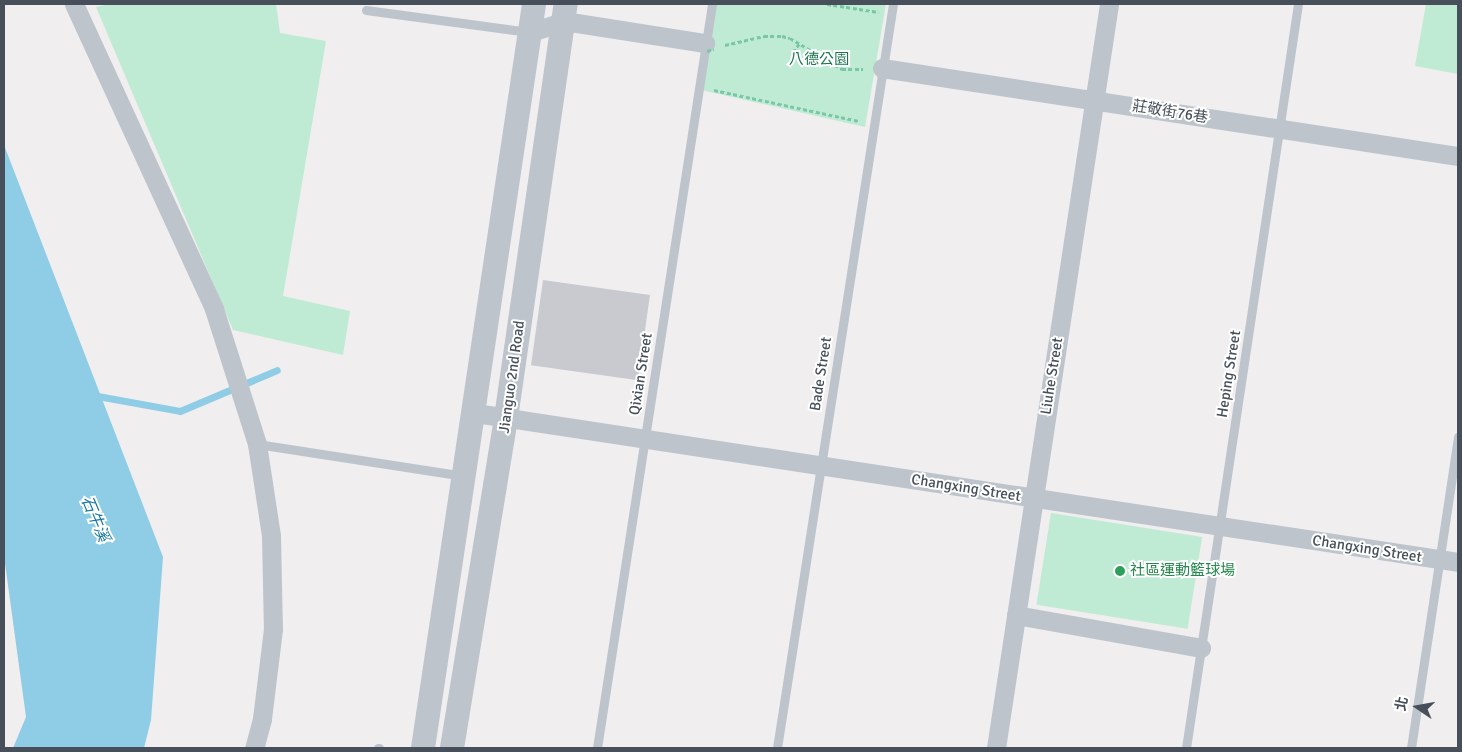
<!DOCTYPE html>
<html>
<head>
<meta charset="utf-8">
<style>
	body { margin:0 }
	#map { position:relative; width:1462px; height:752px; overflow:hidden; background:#f0eeee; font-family:Signika,"Noto Sans TC",sans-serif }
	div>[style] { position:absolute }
	.green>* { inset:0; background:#bfebd4; transform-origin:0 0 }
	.water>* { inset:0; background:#8fcce5 }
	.stream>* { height:7px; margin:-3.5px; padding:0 3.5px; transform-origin:3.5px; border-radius:3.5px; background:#8fcce5 }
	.building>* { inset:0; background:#c8cad0; transform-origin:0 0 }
	.path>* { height:3px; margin-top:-1.5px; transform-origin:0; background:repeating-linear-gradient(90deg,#7ac7a7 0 4px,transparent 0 6.5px) }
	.service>* { height:9px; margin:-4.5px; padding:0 4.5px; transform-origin:4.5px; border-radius:4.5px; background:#bdc4cc }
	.minor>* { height:19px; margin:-9.5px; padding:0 9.5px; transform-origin:9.5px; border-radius:9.5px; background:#bdc4cc }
	.tertiary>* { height:24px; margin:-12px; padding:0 12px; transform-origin:12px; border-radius:12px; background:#bdc4cc }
	.path-bridge>* { height:3px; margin-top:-1.5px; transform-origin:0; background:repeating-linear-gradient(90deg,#7ac7a7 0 4px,transparent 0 6.5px) }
	.dots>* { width:14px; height:14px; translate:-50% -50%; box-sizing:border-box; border:2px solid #fff; border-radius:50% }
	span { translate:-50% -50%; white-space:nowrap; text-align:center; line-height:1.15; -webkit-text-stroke:4px #fff; paint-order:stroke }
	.park-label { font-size:15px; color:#1d7651 }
	.street-label { font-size:15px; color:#47505a }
	.leisure-label { font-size:15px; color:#27864d }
	.left { translate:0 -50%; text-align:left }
	.water-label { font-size:16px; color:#16769e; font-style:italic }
	.frame { position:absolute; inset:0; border:5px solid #47505a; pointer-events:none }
	.north { position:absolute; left:1392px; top:682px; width:50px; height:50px; -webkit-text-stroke:4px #fff; paint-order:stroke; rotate:282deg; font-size:14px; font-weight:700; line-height:20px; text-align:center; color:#47505a }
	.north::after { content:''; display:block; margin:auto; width:18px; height:22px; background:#47505a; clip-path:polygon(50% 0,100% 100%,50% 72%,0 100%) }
</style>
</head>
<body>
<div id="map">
	<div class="green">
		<i style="clip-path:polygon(109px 4px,276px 4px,280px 33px,326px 41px,283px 296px,350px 311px,343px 355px,233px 330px,96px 7px)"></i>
		<i style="clip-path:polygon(715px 4px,886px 4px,865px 127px,701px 90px)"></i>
		<i style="clip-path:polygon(1426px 4px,1458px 4px,1458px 74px,1415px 66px)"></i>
		<i style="left:1051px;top:513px;width:153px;height:93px;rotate:9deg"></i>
	</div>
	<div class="water">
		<i style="clip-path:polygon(4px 145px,163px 557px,151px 720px,144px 748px,13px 748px,26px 717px,4px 556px)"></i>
	</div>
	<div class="stream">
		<i style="left:92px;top:395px;width:89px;rotate:10.3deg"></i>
		<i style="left:180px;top:411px;width:105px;rotate:-22.9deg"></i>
	</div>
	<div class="building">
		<i style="left:543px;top:280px;width:108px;height:86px;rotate:8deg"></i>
	</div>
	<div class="path">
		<i style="left:827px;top:4px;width:52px;rotate:8.9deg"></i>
		<i style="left:725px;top:45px;width:40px;rotate:-13deg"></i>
		<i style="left:764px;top:36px;width:18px"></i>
		<i style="left:782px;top:36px;width:8px;rotate:14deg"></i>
		<i style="left:790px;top:38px;width:61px;rotate:30.8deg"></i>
		<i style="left:842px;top:69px;width:21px"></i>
		<i style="left:793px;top:52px;width:10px;rotate:-53deg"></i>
		<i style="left:714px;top:90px;width:148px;rotate:12.1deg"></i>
	</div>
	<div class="service">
		<i style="left:366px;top:10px;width:163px;rotate:7.7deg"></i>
		<i style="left:257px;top:444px;width:208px;rotate:8.8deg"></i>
		<i style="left:378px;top:748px;width:1px"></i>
		<i style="left:597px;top:748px;width:753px;rotate:-81.21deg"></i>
		<i style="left:777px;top:748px;width:753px;rotate:-81.14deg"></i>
		<i style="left:1186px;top:748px;width:752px;rotate:-81.44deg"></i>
		<i style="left:1411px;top:748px;width:315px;rotate:-81.4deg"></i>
	</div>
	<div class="minor">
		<i style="left:74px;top:4px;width:336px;rotate:65.3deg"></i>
		<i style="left:214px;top:309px;width:142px;rotate:72.3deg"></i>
		<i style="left:257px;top:444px;width:93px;rotate:81.3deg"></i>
		<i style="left:271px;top:536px;width:93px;rotate:88.8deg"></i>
		<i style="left:273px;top:629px;width:91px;rotate:97deg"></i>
		<i style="left:262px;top:719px;width:30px;rotate:105deg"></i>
		<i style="left:531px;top:32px;width:35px;rotate:-18deg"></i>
		<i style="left:564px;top:21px;width:143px;rotate:8.9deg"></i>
		<i style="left:882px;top:68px;width:583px;rotate:8.69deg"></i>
		<i style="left:475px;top:413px;width:994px;rotate:8.62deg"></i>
		<i style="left:1016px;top:615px;width:188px;rotate:10.1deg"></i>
		<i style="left:996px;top:748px;width:753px;rotate:-81.36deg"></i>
	</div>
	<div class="tertiary">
		<i style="left:423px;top:748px;width:752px;rotate:-81.51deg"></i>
		<i style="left:452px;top:748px;width:334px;rotate:-80.7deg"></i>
		<i style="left:506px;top:418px;width:418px;rotate:-81.8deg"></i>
	</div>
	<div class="path-bridge">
		<i style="left:707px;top:51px;width:7px;rotate:-16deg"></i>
	</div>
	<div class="dots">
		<i style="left:1120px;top:571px;background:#2e9e5b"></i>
	</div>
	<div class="park-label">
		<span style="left:819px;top:60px">八德公園</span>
	</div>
	<div class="street-label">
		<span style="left:1170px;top:112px;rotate:9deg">莊敬街76巷</span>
		<span style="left:641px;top:374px;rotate:-81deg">Qixian Street</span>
		<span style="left:821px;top:374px;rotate:-81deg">Bade Street</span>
		<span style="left:1229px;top:374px;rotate:-81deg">Heping Street</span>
		<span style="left:1052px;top:376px;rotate:-81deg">Liuhe Street</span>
		<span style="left:512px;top:377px;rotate:-82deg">Jianguo 2nd Road</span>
		<span style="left:966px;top:488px;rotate:9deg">Changxing Street</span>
		<span style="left:1367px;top:549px;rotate:9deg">Changxing Street</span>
	</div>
	<div class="leisure-label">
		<span class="left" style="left:1130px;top:571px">社區運動籃球場</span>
	</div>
	<div class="water-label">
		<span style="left:95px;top:519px;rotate:67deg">石牛溪</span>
	</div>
	<div class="frame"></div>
	<div class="north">北</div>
</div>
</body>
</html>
